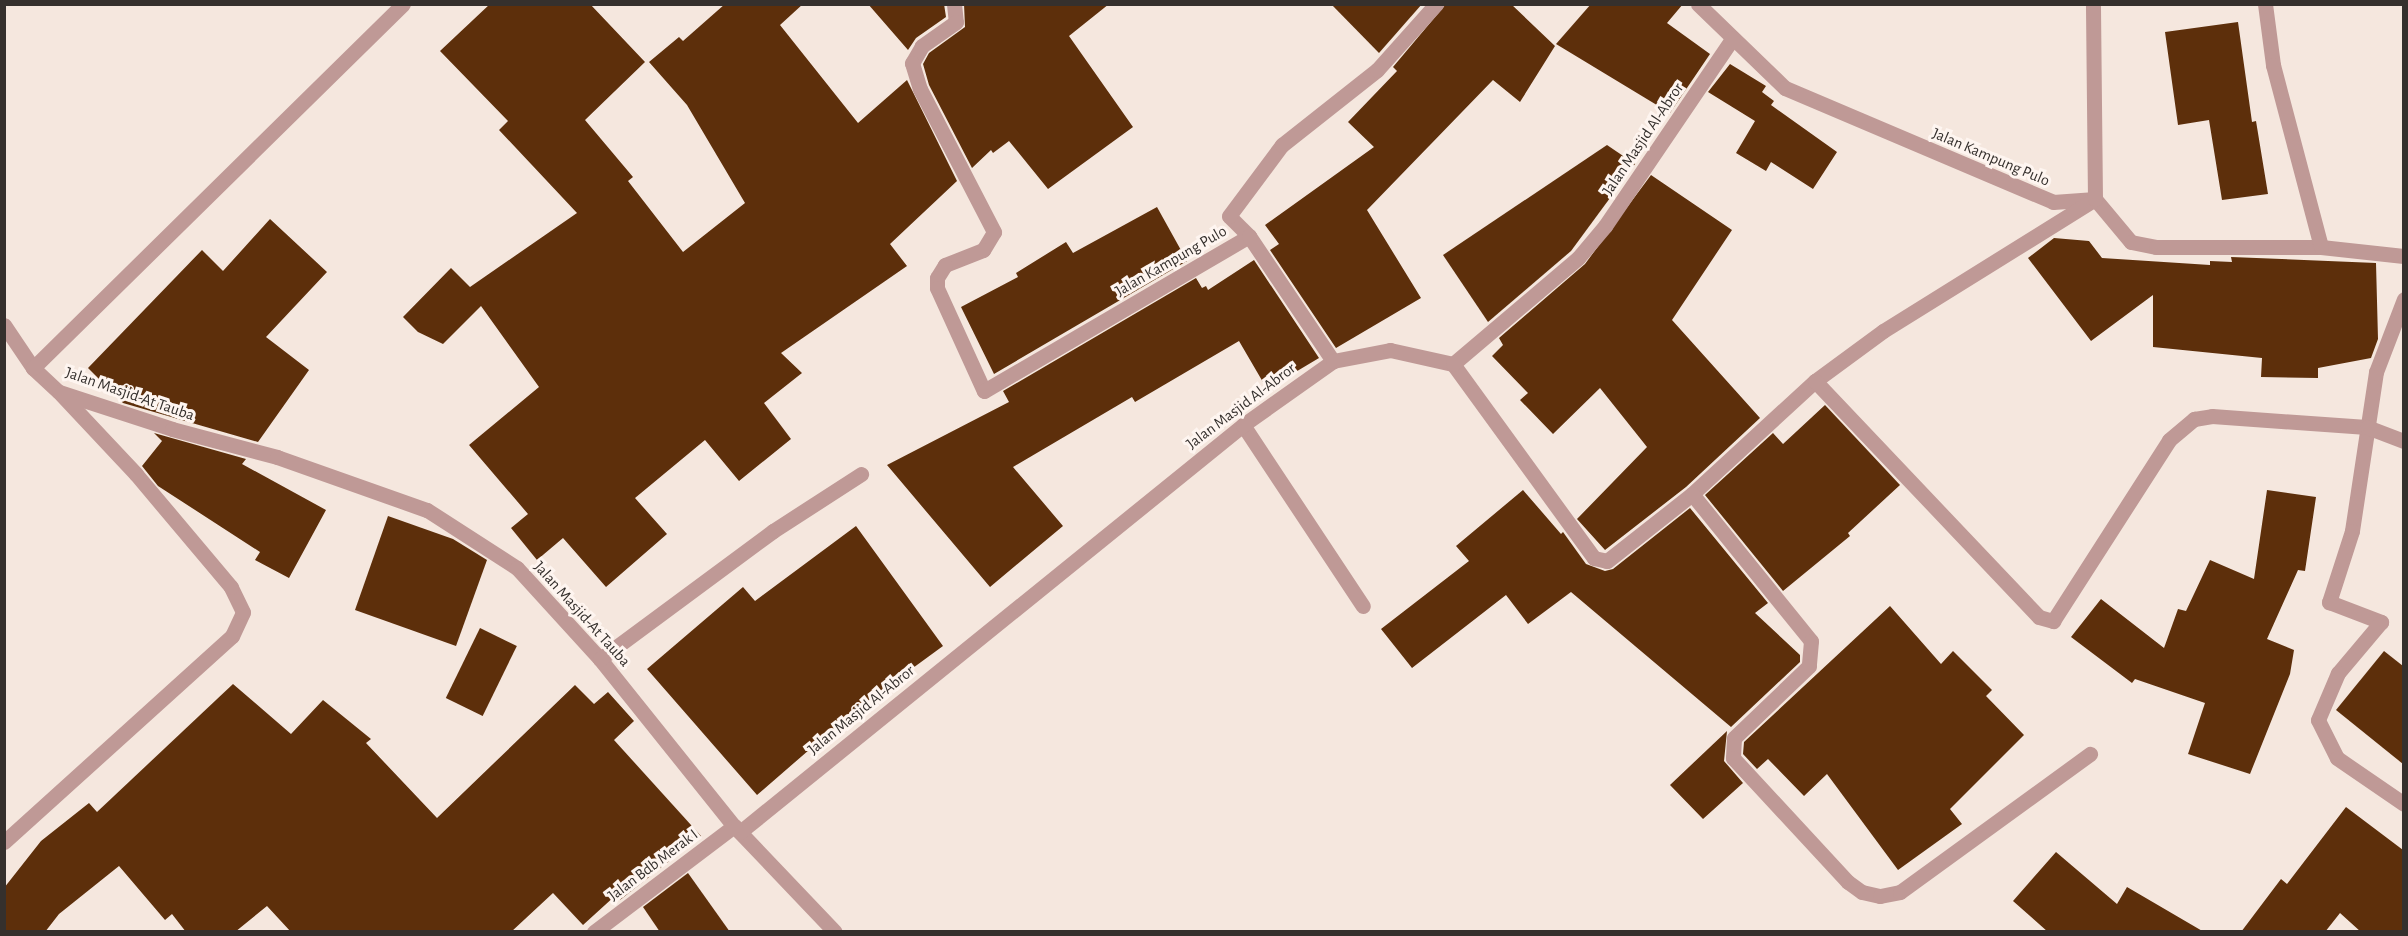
<!DOCTYPE html>
<html>
<head>
<meta charset="utf-8">
<style>
	body { margin:0 }
	#map { position:relative; width:2408px; height:936px; overflow:hidden; background:#f5e7de; font-family:"Alegreya Sans",sans-serif }
	div>[style] { position:absolute }
	.building>* { inset:0; background:#5d2f0b; transform-origin:0 0 }
	.street>* { height:15px; margin:-7.5px; padding:0 7.5px; transform-origin:7.5px; border-radius:7.5px; background:#bf9996 }
	span { translate:-50% -50%; white-space:nowrap; text-align:center; line-height:1.15; -webkit-text-stroke:6px #fef5f0; paint-order:stroke }
	.street-label { font-size:16px; color:#35302d }
	.frame { position:absolute; inset:0; border:6px solid #35302d; pointer-events:none }
</style>
</head>
<body>
<div id="map">
	<div class="building">
		<i style="clip-path:polygon(490px 4px,590px 4px,645px 62px,585px 120px,633px 177px,628px 181px,683px 252px,745px 203px,687px 105px,649px 62px,679px 37px,683px 41px,725px 4px,803px 4px,780px 25px,858px 123px,907px 80px,957px 181px,890px 244px,907px 266px,781px 353px,802px 373px,764px 403px,791px 439px,739px 481px,705px 440px,635px 498px,667px 534px,606px 587px,563px 538px,537px 560px,511px 528px,528px 514px,469px 445px,539px 387px,481px 306px,443px 344px,418px 332px,403px 317px,451px 268px,470px 287px,577px 213px,499px 130px,508px 121px,440px 51px)"></i>
		<i style="clip-path:polygon(868px 4px,944px 4px,946px 17px,916px 38px,908px 50px)"></i>
		<i style="clip-path:polygon(964px 4px,1109px 4px,1069px 36px,1133px 127px,1048px 189px,1009px 141px,993px 153px,991px 150px,972px 168px,929px 85px,923px 64px,929px 53px,965px 27px)"></i>
		<i style="clip-path:polygon(1331px 4px,1422px 4px,1379px 53px)"></i>
		<i style="clip-path:polygon(1446px 4px,1511px 4px,1555px 46px,1520px 102px,1493px 80px,1367px 210px,1421px 298px,1336px 348px,1270px 250px,1279px 244px,1265px 225px,1374px 147px,1348px 122px,1397px 71px,1393px 67px)"></i>
		<i style="clip-path:polygon(1591px 4px,1683px 4px,1667px 23px,1710px 54px,1670px 113px,1556px 44px)"></i>
		<i style="clip-path:polygon(2238px 22px,2252px 122px,2256px 121px,2268px 194px,2222px 200px,2209px 120px,2178px 125px,2165px 32px)"></i>
		<i style="clip-path:polygon(1730px 64px,1766px 86px,1762px 92px,1774px 101px,1771px 105px,1837px 152px,1813px 189px,1771px 162px,1766px 171px,1736px 153px,1755px 121px,1708px 92px)"></i>
		<i style="clip-path:polygon(1607px 145px,1635px 164px,1571px 251px,1488px 322px,1443px 255px)"></i>
		<i style="clip-path:polygon(1651px 175px,1732px 230px,1672px 320px,1760px 418px,1686px 487px,1605px 550px,1577px 519px,1647px 447px,1600px 388px,1553px 434px,1520px 400px,1528px 393px,1492px 356px,1503px 345px,1499px 338px,1585px 264px)"></i>
		<i style="clip-path:polygon(1157px 207px,1187px 261px,994px 374px,961px 307px,1018px 277px,1016px 273px,1066px 242px,1073px 253px)"></i>
		<i style="clip-path:polygon(270px 219px,327px 272px,266px 337px,309px 370px,258px 442px,123px 403px,88px 368px,202px 250px,223px 271px)"></i>
		<i style="clip-path:polygon(2054px 238px,2089px 241px,2102px 258px,2210px 265px,2210px 261px,2232px 262px,2231px 257px,2376px 263px,2378px 339px,2371px 358px,2318px 368px,2318px 378px,2261px 377px,2262px 358px,2153px 347px,2153px 295px,2091px 341px,2028px 258px)"></i>
		<i style="clip-path:polygon(1254px 260px,1319px 358px,1267px 389px,1239px 341px,1135px 402px,1132px 397px,1013px 467px,1063px 526px,990px 587px,887px 465px,1009px 402px,1003px 391px,1196px 278px,1202px 288px,1206px 286px,1208px 290px)"></i>
		<i style="clip-path:polygon(1825px 405px,1900px 485px,1848px 533px,1850px 536px,1783px 591px,1705px 495px,1773px 433px,1783px 444px)"></i>
		<i style="clip-path:polygon(154px 433px,246px 459px,242px 464px,326px 510px,289px 578px,255px 560px,260px 552px,158px 486px,142px 466px,162px 441px)"></i>
		<i style="clip-path:polygon(1523px 490px,1561px 534px,1563px 532px,1586px 564px,1605px 571px,1613px 569px,1690px 508px,1768px 603px,1755px 613px,1800px 655px,1800px 662px,1731px 727px,1571px 592px,1528px 624px,1506px 595px,1412px 668px,1381px 629px,1469px 561px,1456px 546px)"></i>
		<i style="clip-path:polygon(2267px 490px,2316px 497px,2305px 571px,2298px 570px,2267px 639px,2294px 650px,2290px 674px,2250px 774px,2188px 754px,2205px 703px,2135px 679px,2132px 683px,2071px 637px,2101px 599px,2164px 648px,2178px 609px,2186px 611px,2210px 560px,2254px 579px)"></i>
		<i style="clip-path:polygon(388px 516px,453px 539px,487px 560px,456px 646px,355px 610px)"></i>
		<i style="clip-path:polygon(856px 526px,943px 646px,854px 711px,757px 795px,647px 669px,743px 587px,755px 601px)"></i>
		<i style="clip-path:polygon(1890px 606px,1941px 664px,1953px 651px,1992px 690px,1986px 696px,2024px 735px,1950px 809px,1962px 824px,1898px 870px,1827px 774px,1804px 796px,1768px 759px,1757px 769px,1743px 754px,1744px 742px)"></i>
		<i style="left:480px;top:628px;width:41px;height:78px;rotate:26deg"></i>
		<i style="clip-path:polygon(2384px 651px,2403px 666px,2403px 764px,2336px 710px)"></i>
		<i style="clip-path:polygon(233px 684px,291px 734px,323px 700px,371px 739px,366px 743px,437px 818px,575px 685px,594px 704px,608px 692px,634px 721px,614px 740px,701px 836px,620px 900px,616px 895px,583px 925px,553px 893px,511px 932px,291px 932px,267px 906px,235px 932px,186px 932px,172px 914px,165px 920px,119px 866px,59px 914px,45px 932px,4px 932px,4px 888px,41px 841px,89px 803px,97px 812px)"></i>
		<i style="clip-path:polygon(1727px 731px,1724px 761px,1743px 783px,1703px 819px,1670px 785px)"></i>
		<i style="clip-path:polygon(2346px 807px,2403px 850px,2403px 932px,2361px 932px,2340px 913px,2325px 932px,2241px 932px,2281px 879px,2287px 884px)"></i>
		<i style="clip-path:polygon(2056px 852px,2117px 904px,2127px 887px,2204px 932px,2048px 932px,2013px 901px)"></i>
		<i style="clip-path:polygon(688px 873px,730px 932px,660px 932px,643px 907px)"></i>
	</div>
	<div class="street">
		<i style="left:954px;top:4px;width:18px;rotate:84deg"></i>
		<i style="left:956px;top:22px;width:42px;rotate:144.8deg"></i>
		<i style="left:922px;top:46px;width:20px;rotate:120deg"></i>
		<i style="left:912px;top:63px;width:27px;rotate:73deg"></i>
		<i style="left:920px;top:89px;width:161px;rotate:62.6deg"></i>
		<i style="left:994px;top:232px;width:21px;rotate:121deg"></i>
		<i style="left:983px;top:250px;width:41px;rotate:158.5deg"></i>
		<i style="left:945px;top:265px;width:15px;rotate:122deg"></i>
		<i style="left:937px;top:278px;width:10px;rotate:90deg"></i>
		<i style="left:937px;top:288px;width:113px;rotate:65.5deg"></i>
		<i style="left:984px;top:391px;width:307px;rotate:-30.3deg"></i>
		<i style="left:1249px;top:236px;width:28px;rotate:-135deg"></i>
		<i style="left:1229px;top:216px;width:89px;rotate:-53.3deg"></i>
		<i style="left:1282px;top:145px;width:121px;rotate:-38.3deg"></i>
		<i style="left:1377px;top:70px;width:89px;rotate:-48.2deg"></i>
		<i style="left:1698px;top:4px;width:121px;rotate:44deg"></i>
		<i style="left:1785px;top:88px;width:291px;rotate:23deg"></i>
		<i style="left:2053px;top:202px;width:42px;rotate:-4.1deg"></i>
		<i style="left:2095px;top:199px;width:56px;rotate:50.1deg"></i>
		<i style="left:2131px;top:242px;width:25px;rotate:11deg"></i>
		<i style="left:2156px;top:247px;width:165px"></i>
		<i style="left:2321px;top:247px;width:83px;rotate:6.2deg"></i>
		<i style="left:2265px;top:4px;width:62px;rotate:82.5deg"></i>
		<i style="left:2273px;top:65px;width:188px;rotate:75.2deg"></i>
		<i style="left:1249px;top:236px;width:151px;rotate:56.1deg"></i>
		<i style="left:2404px;top:299px;width:78px;rotate:111deg"></i>
		<i style="left:2376px;top:372px;width:161px;rotate:98.6deg"></i>
		<i style="left:2352px;top:531px;width:75px;rotate:107.9deg"></i>
		<i style="left:2329px;top:602px;width:56px;rotate:21deg"></i>
		<i style="left:2381px;top:622px;width:67px;rotate:130.1deg"></i>
		<i style="left:2338px;top:673px;width:51px;rotate:113.1deg"></i>
		<i style="left:2318px;top:720px;width:42px;rotate:63.4deg"></i>
		<i style="left:2337px;top:758px;width:81px;rotate:34.5deg"></i>
		<i style="left:4px;top:325px;width:52px;rotate:56deg"></i>
		<i style="left:33px;top:368px;width:35px;rotate:43deg"></i>
		<i style="left:59px;top:392px;width:119px;rotate:18.1deg"></i>
		<i style="left:172px;top:429px;width:109px;rotate:14.9deg"></i>
		<i style="left:277px;top:457px;width:159px;rotate:19.5deg"></i>
		<i style="left:427px;top:510px;width:107px;rotate:32.8deg"></i>
		<i style="left:517px;top:568px;width:123px;rotate:47.6deg"></i>
		<i style="left:600px;top:659px;width:214px;rotate:51.3deg"></i>
		<i style="left:734px;top:826px;width:146px;rotate:46.4deg"></i>
		<i style="left:1453px;top:364px;width:240px;rotate:54deg"></i>
		<i style="left:1594px;top:558px;width:13px;rotate:13deg"></i>
		<i style="left:1607px;top:561px;width:108px;rotate:-38.2deg"></i>
		<i style="left:1692px;top:494px;width:167px;rotate:-42.6deg"></i>
		<i style="left:1815px;top:381px;width:84px;rotate:-36.3deg"></i>
		<i style="left:1883px;top:331px;width:250px;rotate:-31.9deg"></i>
		<i style="left:2095px;top:199px;width:195px;rotate:-90.6deg"></i>
		<i style="left:33px;top:368px;width:519px;rotate:-44.53deg"></i>
		<i style="left:1815px;top:381px;width:325px;rotate:46.5deg"></i>
		<i style="left:2039px;top:617px;width:15px;rotate:16deg"></i>
		<i style="left:2053px;top:621px;width:215px;rotate:-57.3deg"></i>
		<i style="left:2169px;top:440px;width:33px;rotate:-40deg"></i>
		<i style="left:2194px;top:419px;width:18px;rotate:-9deg"></i>
		<i style="left:2212px;top:416px;width:155px;rotate:4.1deg"></i>
		<i style="left:2367px;top:427px;width:40px;rotate:21deg"></i>
		<i style="left:1243px;top:425px;width:217px;rotate:56.5deg"></i>
		<i style="left:1692px;top:494px;width:189px;rotate:51deg"></i>
		<i style="left:1811px;top:641px;width:25px;rotate:95deg"></i>
		<i style="left:1809px;top:666px;width:104px;rotate:136.2deg"></i>
		<i style="left:1734px;top:738px;width:20px;rotate:93deg"></i>
		<i style="left:1733px;top:758px;width:169px;rotate:47.2deg"></i>
		<i style="left:1848px;top:882px;width:17px;rotate:36deg"></i>
		<i style="left:1862px;top:892px;width:18px;rotate:13deg"></i>
		<i style="left:1880px;top:896px;width:20px;rotate:-11deg"></i>
		<i style="left:1900px;top:892px;width:235px;rotate:-36deg"></i>
		<i style="left:600px;top:659px;width:215px;rotate:-36.5deg"></i>
		<i style="left:773px;top:531px;width:105px;rotate:-32.9deg"></i>
		<i style="left:740px;top:832px;width:647px;rotate:-38.98deg"></i>
		<i style="left:1243px;top:425px;width:110px;rotate:-35.4deg"></i>
		<i style="left:1333px;top:361px;width:58px;rotate:-10.9deg"></i>
		<i style="left:1390px;top:350px;width:65px;rotate:12.5deg"></i>
		<i style="left:1453px;top:364px;width:164px;rotate:-40.3deg"></i>
		<i style="left:1578px;top:258px;width:42px;rotate:-49.8deg"></i>
		<i style="left:1605px;top:226px;width:227px;rotate:-55.8deg"></i>
		<i style="left:4px;top:842px;width:307px;rotate:-42.1deg"></i>
		<i style="left:232px;top:636px;width:26px;rotate:-65deg"></i>
		<i style="left:243px;top:612px;width:28px;rotate:-116deg"></i>
		<i style="left:231px;top:587px;width:148px;rotate:-130.1deg"></i>
		<i style="left:136px;top:474px;width:110px;rotate:-133.2deg"></i>
		<i style="left:594px;top:932px;width:176px;rotate:-37.1deg"></i>
	</div>
	<div class="street-label">
		<span style="left:1643px;top:139px;rotate:-56deg">Jalan Masjid Al-Abror</span>
		<span style="left:1991px;top:157px;rotate:23deg">Jalan Kampung Pulo</span>
		<span style="left:1171px;top:261px;rotate:-30deg">Jalan Kampung Pulo</span>
		<span style="left:130px;top:394px;rotate:19deg">Jalan Masjid-At Tauba</span>
		<span style="left:1241px;top:406px;rotate:-37deg">Jalan Masjid Al-Abror</span>
		<span style="left:582px;top:614px;rotate:48deg">Jalan Masjid-At Tauba</span>
		<span style="left:861px;top:710px;rotate:-39deg">Jalan Masjid Al-Abror</span>
		<span style="left:653px;top:865px;rotate:-37deg">Jalan Bdb Merak I</span>
	</div>
	<div class="frame"></div>
</div>
</body>
</html>
